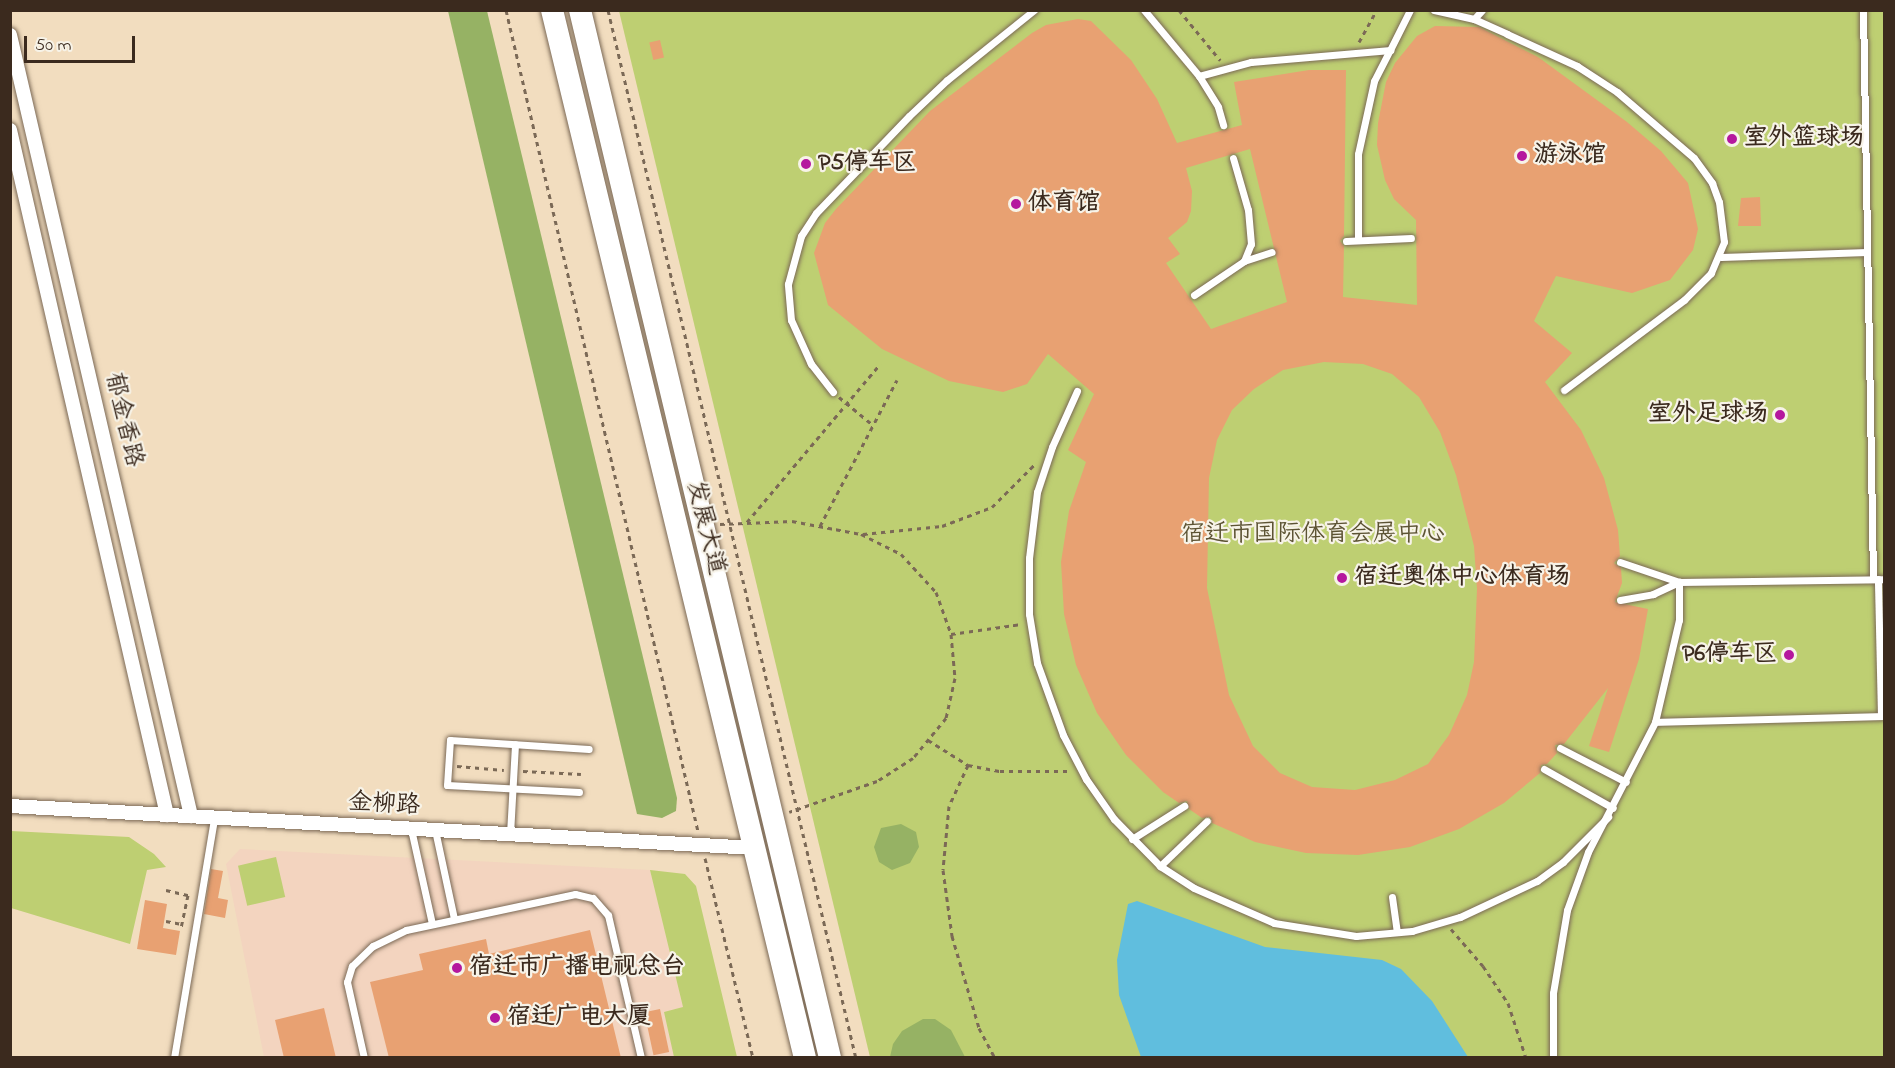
<!DOCTYPE html>
<html>
<head>
<meta charset="utf-8">
<style>
	body { margin:0 }
	#map { position:relative; width:1895px; height:1068px; overflow:hidden; background:#f2ddbf; font-family:"Indie Flower","LXGW WenKai TC",sans-serif }
	div>[style] { position:absolute }
	.built>* { inset:0; background:#f3d4bf }
	.green>* { inset:0; background:#becf72; transform-origin:0 0 }
	.forest>* { inset:0; background:#96b264 }
	.water>* { inset:0; background:#60bede }
	.building>* { inset:0; background:#e8a172; transform-origin:0 0 }
	.path>* { height:3px; margin-top:-1.5px; transform-origin:0; background:repeating-linear-gradient(90deg,#7b6956 0 4.5px,transparent 0 9px) }
	.roads { filter:drop-shadow(0 0 2px #7b6956) drop-shadow(0 0 2px #7b6956) }
	.lane>* { height:7px; margin:-3.5px; padding:0 3.5px; transform-origin:3.5px; border-radius:3.5px; background:#fff }
	.street>* { height:14px; margin:-7px; padding:0 7px; transform-origin:7px; border-radius:7px; background:#fff }
	.primary>* { height:22px; margin:-11px; padding:0 11px; transform-origin:11px; border-radius:11px; background:#fff }
	.dots>* { width:16px; height:16px; translate:-50% -50%; box-sizing:border-box; border:3px solid #f7f3e8; border-radius:50% }
	span { translate:-50% -50%; white-space:nowrap; text-align:center; line-height:1.15; -webkit-text-stroke:4.5px #f7f3e8; paint-order:stroke }
	.poi-label { font-size:24px; color:#3b2a1e; font-weight:700 }
	.left { translate:0 -50%; text-align:left }
	.right { translate:-100% -50%; text-align:right }
	.street-label { font-size:24px; color:#3b2a1e }
	.park-label { font-size:24px; color:#5c5333 }
	.frame { position:absolute; inset:0; border:12px solid #3b2a1e; pointer-events:none }
	.scale { position:absolute; left:24px; top:36px; width:111px; height:27px; box-sizing:border-box; border:3px solid #3b2a1e; border-top:0; padding-left:8px; font-size:18px; line-height:21px; white-space:nowrap; color:#3b2a1e; -webkit-text-stroke:4px #f7f3e8; paint-order:stroke }
</style>
</head>
<body>
<div id="map">
	<div class="built">
		<i style="clip-path:polygon(240px 849px,650px 870px,695px 1057px,264px 1057px,226px 864px)"></i>
	</div>
	<div class="green">
		<i style="clip-path:polygon(619px 11px,1884px 11px,1884px 1057px,870px 1057px)"></i>
		<i style="clip-path:polygon(11px 831px,129px 837px,154px 854px,166px 867px,147px 870px,130px 944px,11px 908px)"></i>
		<i style="left:276px;top:857px;width:41px;height:39px;rotate:77deg"></i>
		<i style="clip-path:polygon(650px 870px,685px 874px,696px 886px,737px 1057px,674px 1057px,664px 1012px,683px 1007px)"></i>
	</div>
	<div class="forest">
		<i style="clip-path:polygon(448px 11px,487px 11px,677px 798px,676px 811px,662px 818px,637px 814px)"></i>
		<i style="clip-path:polygon(901px 824px,916px 832px,919px 847px,910px 863px,892px 870px,879px 862px,874px 847px,881px 828px)"></i>
		<i style="clip-path:polygon(923px 1019px,935px 1019px,951px 1030px,965px 1057px,890px 1057px,893px 1044px,902px 1031px)"></i>
	</div>
	<div class="water">
		<i style="clip-path:polygon(1137px 901px,1265px 947px,1382px 960px,1401px 969px,1432px 1001px,1468px 1057px,1141px 1057px,1119px 995px,1117px 960px,1128px 904px)"></i>
	</div>
	<div class="building">
		<i style="clip-path:polygon(evenodd,1078px 19px,1091px 21px,1131px 60px,1157px 99px,1177px 143px,1242px 125px,1234px 82px,1309px 70px,1346px 70px,1344px 236px,1340px 241px,1344px 246px,1343px 297px,1417px 305px,1416px 220px,1394px 199px,1385px 180px,1377px 145px,1378px 123px,1386px 82px,1395px 63px,1417px 36px,1435px 26px,1479px 27px,1538px 57px,1627px 122px,1661px 151px,1688px 183px,1698px 229px,1693px 250px,1670px 280px,1632px 293px,1556px 276px,1534px 321px,1572px 353px,1545px 382px,1581px 430px,1604px 478px,1618px 530px,1620px 556px,1614px 563px,1621px 568px,1622px 583px,1615px 602px,1648px 609px,1639px 659px,1609px 752px,1589px 746px,1608px 688px,1564px 744px,1555px 745px,1557px 753px,1547px 764px,1541px 765px,1540px 773px,1504px 803px,1459px 829px,1410px 847px,1358px 855px,1306px 853px,1255px 842px,1212px 823px,1211px 817px,1202px 818px,1189px 809px,1187px 801px,1179px 803px,1163px 792px,1126px 755px,1097px 713px,1076px 665px,1064px 614px,1061px 562px,1069px 511px,1086px 462px,1068px 450px,1094px 394px,1048px 354px,1027px 384px,1003px 392px,949px 381px,882px 349px,828px 305px,814px 253px,825px 223px,836px 209px,930px 111px,1032px 33px,1046px 25px,1078px 19px,1250px 149px,1287px 302px,1211px 329px,1166px 263px,1180px 254px,1168px 238px,1187px 222px,1191px 211px,1192px 191px,1186px 168px,1250px 149px,1078px 19px,1324px 362px,1363px 364px,1392px 374px,1419px 397px,1440px 432px,1456px 475px,1474px 546px,1477px 589px,1474px 662px,1467px 695px,1449px 735px,1428px 764px,1395px 780px,1355px 790px,1312px 787px,1280px 773px,1253px 746px,1229px 695px,1207px 588px,1209px 478px,1217px 440px,1232px 410px,1254px 389px,1283px 370px,1324px 362px)"></i>
		<i style="left:660px;top:40px;width:18px;height:11px;rotate:77deg"></i>
		<i style="clip-path:polygon(1760px 197px,1761px 226px,1738px 226px,1741px 198px)"></i>
		<i style="clip-path:polygon(211px 869px,223px 871px,218px 898px,228px 900px,225px 918px,204px 914px)"></i>
		<i style="clip-path:polygon(145px 900px,167px 904px,163px 928px,180px 931px,176px 955px,137px 949px)"></i>
		<i style="clip-path:polygon(590px 930px,621px 1058px,389px 1058px,370px 982px,423px 970px,419px 954px,486px 939px,489px 954px)"></i>
		<i style="clip-path:polygon(324px 1008px,336px 1058px,284px 1058px,275px 1020px)"></i>
		<i style="left:660px;top:1009px;width:44px;height:16px;rotate:78deg"></i>
	</div>
	<div class="path">
		<i style="left:506px;top:10px;width:843px;rotate:76.84deg"></i>
		<i style="left:608px;top:10px;width:1077px;rotate:76.69deg"></i>
		<i style="left:1179px;top:10px;width:65px;rotate:50.6deg"></i>
		<i style="left:1359px;top:42px;width:37px;rotate:-61deg"></i>
		<i style="left:839px;top:397px;width:44px;rotate:39.5deg"></i>
		<i style="left:747px;top:522px;width:207px;rotate:-49.9deg"></i>
		<i style="left:720px;top:524px;width:72px;rotate:-2.4deg"></i>
		<i style="left:792px;top:521px;width:70px;rotate:10.7deg"></i>
		<i style="left:861px;top:534px;width:45px;rotate:26.6deg"></i>
		<i style="left:901px;top:554px;width:52px;rotate:47.4deg"></i>
		<i style="left:936px;top:592px;width:45px;rotate:70.3deg"></i>
		<i style="left:951px;top:634px;width:44px;rotate:84.8deg"></i>
		<i style="left:955px;top:678px;width:41px;rotate:102.7deg"></i>
		<i style="left:946px;top:718px;width:52px;rotate:129.5deg"></i>
		<i style="left:913px;top:758px;width:43px;rotate:147.4deg"></i>
		<i style="left:877px;top:781px;width:93px;rotate:160.6deg"></i>
		<i style="left:820px;top:526px;width:165px;rotate:-62.2deg"></i>
		<i style="left:863px;top:534px;width:79px;rotate:-5.8deg"></i>
		<i style="left:942px;top:526px;width:53px;rotate:-20.8deg"></i>
		<i style="left:992px;top:507px;width:61px;rotate:-45deg"></i>
		<i style="left:951px;top:634px;width:71px;rotate:-8.1deg"></i>
		<i style="left:928px;top:740px;width:47px;rotate:32deg"></i>
		<i style="left:968px;top:765px;width:33px;rotate:11deg"></i>
		<i style="left:1000px;top:771px;width:71px"></i>
		<i style="left:968px;top:765px;width:45px;rotate:114.9deg"></i>
		<i style="left:949px;top:806px;width:64px;rotate:95.4deg"></i>
		<i style="left:943px;top:870px;width:67px;rotate:82.2deg"></i>
		<i style="left:952px;top:936px;width:96px;rotate:73.6deg"></i>
		<i style="left:979px;top:1028px;width:34px;rotate:62deg"></i>
		<i style="left:457px;top:766px;width:47px;rotate:4.9deg"></i>
		<i style="left:523px;top:771px;width:58px;rotate:3deg"></i>
		<i style="left:705px;top:858px;width:206px;rotate:76.5deg"></i>
		<i style="left:166px;top:890px;width:23px;rotate:13deg"></i>
		<i style="left:188px;top:895px;width:34px;rotate:102deg"></i>
		<i style="left:166px;top:921px;width:16px;rotate:11deg"></i>
		<i style="left:1451px;top:929px;width:49px;rotate:49.1deg"></i>
		<i style="left:1483px;top:966px;width:45px;rotate:56deg"></i>
		<i style="left:1508px;top:1003px;width:58px;rotate:71.9deg"></i>
	</div>
	<div class="roads">
		<div class="lane">
			<i style="left:1144px;top:10px;width:86px;rotate:50.2deg"></i>
			<i style="left:1199px;top:76px;width:54px;rotate:-15.1deg"></i>
			<i style="left:1251px;top:62px;width:140px;rotate:-4.9deg"></i>
			<i style="left:1390px;top:50px;width:45px;rotate:-63.4deg"></i>
			<i style="left:1434px;top:10px;width:41px;rotate:12.7deg"></i>
			<i style="left:1474px;top:19px;width:36px;rotate:24deg"></i>
			<i style="left:1507px;top:34px;width:77px;rotate:24.6deg"></i>
			<i style="left:1577px;top:66px;width:48px;rotate:33deg"></i>
			<i style="left:1617px;top:92px;width:101px;rotate:40.6deg"></i>
			<i style="left:1694px;top:158px;width:31px;rotate:54deg"></i>
			<i style="left:1712px;top:183px;width:20px;rotate:70deg"></i>
			<i style="left:1719px;top:202px;width:40px;rotate:82.9deg"></i>
			<i style="left:1724px;top:242px;width:34px;rotate:113deg"></i>
			<i style="left:1711px;top:273px;width:38px;rotate:135deg"></i>
			<i style="left:1684px;top:300px;width:150px;rotate:143.1deg"></i>
			<i style="left:1863px;top:10px;width:569px;rotate:88.99deg"></i>
			<i style="left:1474px;top:19px;width:12px;rotate:-48deg"></i>
			<i style="left:1199px;top:76px;width:36px;rotate:58deg"></i>
			<i style="left:1218px;top:107px;width:19px;rotate:74deg"></i>
			<i style="left:1358px;top:239px;width:85px;rotate:-90deg"></i>
			<i style="left:1358px;top:154px;width:75px;rotate:-77.6deg"></i>
			<i style="left:1374px;top:81px;width:35px;rotate:-63deg"></i>
			<i style="left:1346px;top:241px;width:65px;rotate:-2.6deg"></i>
			<i style="left:1721px;top:257px;width:146px;rotate:-2deg"></i>
			<i style="left:1244px;top:261px;width:29px;rotate:-18deg"></i>
			<i style="left:1194px;top:295px;width:60px;rotate:-34.2deg"></i>
			<i style="left:1244px;top:261px;width:18px;rotate:-68deg"></i>
			<i style="left:1251px;top:244px;width:34px;rotate:-95deg"></i>
			<i style="left:1248px;top:210px;width:54px;rotate:-106.1deg"></i>
			<i style="left:1077px;top:391px;width:61px;rotate:114.1deg"></i>
			<i style="left:1052px;top:447px;width:47px;rotate:108.4deg"></i>
			<i style="left:1037px;top:492px;width:66px;rotate:96.9deg"></i>
			<i style="left:1029px;top:558px;width:56px;rotate:90deg"></i>
			<i style="left:1029px;top:614px;width:50px;rotate:80.7deg"></i>
			<i style="left:1037px;top:663px;width:77px;rotate:70.1deg"></i>
			<i style="left:1063px;top:735px;width:50px;rotate:62.4deg"></i>
			<i style="left:1086px;top:779px;width:49px;rotate:55deg"></i>
			<i style="left:1114px;top:819px;width:66px;rotate:45.6deg"></i>
			<i style="left:1160px;top:866px;width:40px;rotate:32.9deg"></i>
			<i style="left:1194px;top:888px;width:87px;rotate:23.6deg"></i>
			<i style="left:1274px;top:923px;width:83px;rotate:9deg"></i>
			<i style="left:1356px;top:936px;width:56px;rotate:-5.1deg"></i>
			<i style="left:1412px;top:931px;width:50px;rotate:-16.3deg"></i>
			<i style="left:1460px;top:917px;width:85px;rotate:-25.1deg"></i>
			<i style="left:1537px;top:881px;width:32px;rotate:-36deg"></i>
			<i style="left:1563px;top:862px;width:64px;rotate:-45deg"></i>
			<i style="left:833px;top:392px;width:36px;rotate:-128deg"></i>
			<i style="left:811px;top:364px;width:48px;rotate:-114.4deg"></i>
			<i style="left:791px;top:320px;width:36px;rotate:-95deg"></i>
			<i style="left:788px;top:284px;width:50px;rotate:-74.8deg"></i>
			<i style="left:801px;top:236px;width:27px;rotate:-57deg"></i>
			<i style="left:816px;top:213px;width:134px;rotate:-46.2deg"></i>
			<i style="left:909px;top:116px;width:52px;rotate:-43.5deg"></i>
			<i style="left:947px;top:80px;width:112px;rotate:-38.8deg"></i>
			<i style="left:1620px;top:562px;width:62px;rotate:18.7deg"></i>
			<i style="left:1679px;top:582px;width:205px;rotate:-0.8deg"></i>
			<i style="left:1620px;top:600px;width:34px;rotate:-10deg"></i>
			<i style="left:1653px;top:594px;width:29px;rotate:-25deg"></i>
			<i style="left:1655px;top:722px;width:226px;rotate:-1.5deg"></i>
			<i style="left:1881px;top:716px;width:137px;rotate:-91.3deg"></i>
			<i style="left:1560px;top:748px;width:74px;rotate:27.3deg"></i>
			<i style="left:1544px;top:769px;width:79px;rotate:29.5deg"></i>
			<i style="left:579px;top:792px;width:132px;rotate:-177deg"></i>
			<i style="left:447px;top:785px;width:45px;rotate:-86.2deg"></i>
			<i style="left:450px;top:740px;width:139px;rotate:3.7deg"></i>
			<i style="left:411px;top:829px;width:97px;rotate:77.5deg"></i>
			<i style="left:435px;top:830px;width:91px;rotate:77.9deg"></i>
			<i style="left:510px;top:834px;width:90px;rotate:-86.8deg"></i>
			<i style="left:1132px;top:839px;width:62px;rotate:-32.4deg"></i>
			<i style="left:1160px;top:866px;width:65px;rotate:-43.8deg"></i>
			<i style="left:1392px;top:897px;width:35px;rotate:82deg"></i>
			<i style="left:174px;top:1058px;width:243px;rotate:-80.5deg"></i>
			<i style="left:364px;top:1058px;width:78px;rotate:-102.6deg"></i>
			<i style="left:347px;top:982px;width:17px;rotate:-73deg"></i>
			<i style="left:352px;top:966px;width:29px;rotate:-44deg"></i>
			<i style="left:373px;top:946px;width:37px;rotate:-26deg"></i>
			<i style="left:406px;top:930px;width:173px;rotate:-12deg"></i>
			<i style="left:575px;top:894px;width:18px;rotate:13deg"></i>
			<i style="left:593px;top:898px;width:23px;rotate:49deg"></i>
			<i style="left:608px;top:915px;width:147px;rotate:77deg"></i>
			<i style="left:1553px;top:1058px;width:65px;rotate:-90deg"></i>
			<i style="left:1553px;top:993px;width:84px;rotate:-80.4deg"></i>
			<i style="left:1567px;top:910px;width:62px;rotate:-70.1deg"></i>
			<i style="left:1588px;top:852px;width:146px;rotate:-62.7deg"></i>
			<i style="left:1655px;top:722px;width:105px;rotate:-76.8deg"></i>
			<i style="left:1679px;top:620px;width:38px;rotate:-90deg"></i>
		</div>
		<div class="street">
			<i style="left:10px;top:35px;width:802px;rotate:76.95deg"></i>
			<i style="left:10px;top:130px;width:703px;rotate:77.09deg"></i>
			<i style="left:10px;top:806px;width:746px;rotate:3.23deg"></i>
		</div>
		<div class="primary">
			<i style="left:552px;top:10px;width:1078px;rotate:76.43deg"></i>
			<i style="left:580px;top:10px;width:1077px;rotate:76.58deg"></i>
		</div>
	</div>
	<div class="dots">
		<i style="left:1732px;top:139px;background:#b5179e"></i>
		<i style="left:1522px;top:156px;background:#b5179e"></i>
		<i style="left:806px;top:164px;background:#b5179e"></i>
		<i style="left:1016px;top:204px;background:#b5179e"></i>
		<i style="left:1780px;top:415px;background:#b5179e"></i>
		<i style="left:1342px;top:578px;background:#b5179e"></i>
		<i style="left:1789px;top:655px;background:#b5179e"></i>
		<i style="left:457px;top:968px;background:#b5179e"></i>
		<i style="left:495px;top:1018px;background:#b5179e"></i>
	</div>
	<div class="poi-label">
		<span class="left" style="left:1744px;top:139px">室外篮球场</span>
		<span class="left" style="left:1534px;top:156px">游泳馆</span>
		<span class="left" style="left:818px;top:164px">P5停车区</span>
		<span class="left" style="left:1028px;top:204px">体育馆</span>
		<span class="right" style="left:1768px;top:415px">室外足球场</span>
		<span class="left" style="left:1354px;top:578px">宿迁奥体中心体育场</span>
		<span class="right" style="left:1777px;top:655px">P6停车区</span>
		<span class="left" style="left:469px;top:968px">宿迁市广播电视总台</span>
		<span class="left" style="left:507px;top:1018px">宿迁广电大厦</span>
	</div>
	<div class="street-label">
		<span style="left:123px;top:420px;rotate:77deg">郁金香路</span>
		<span style="left:705px;top:528px;rotate:76deg">发展大道</span>
		<span style="left:384px;top:805px;rotate:3deg">金柳路</span>
	</div>
	<div class="park-label">
		<span style="left:1313px;top:535px">宿迁市国际体育会展中心</span>
	</div>
	<div class="frame"></div>
	<div class="scale">50 m</div>
</div>
</body>
</html>
